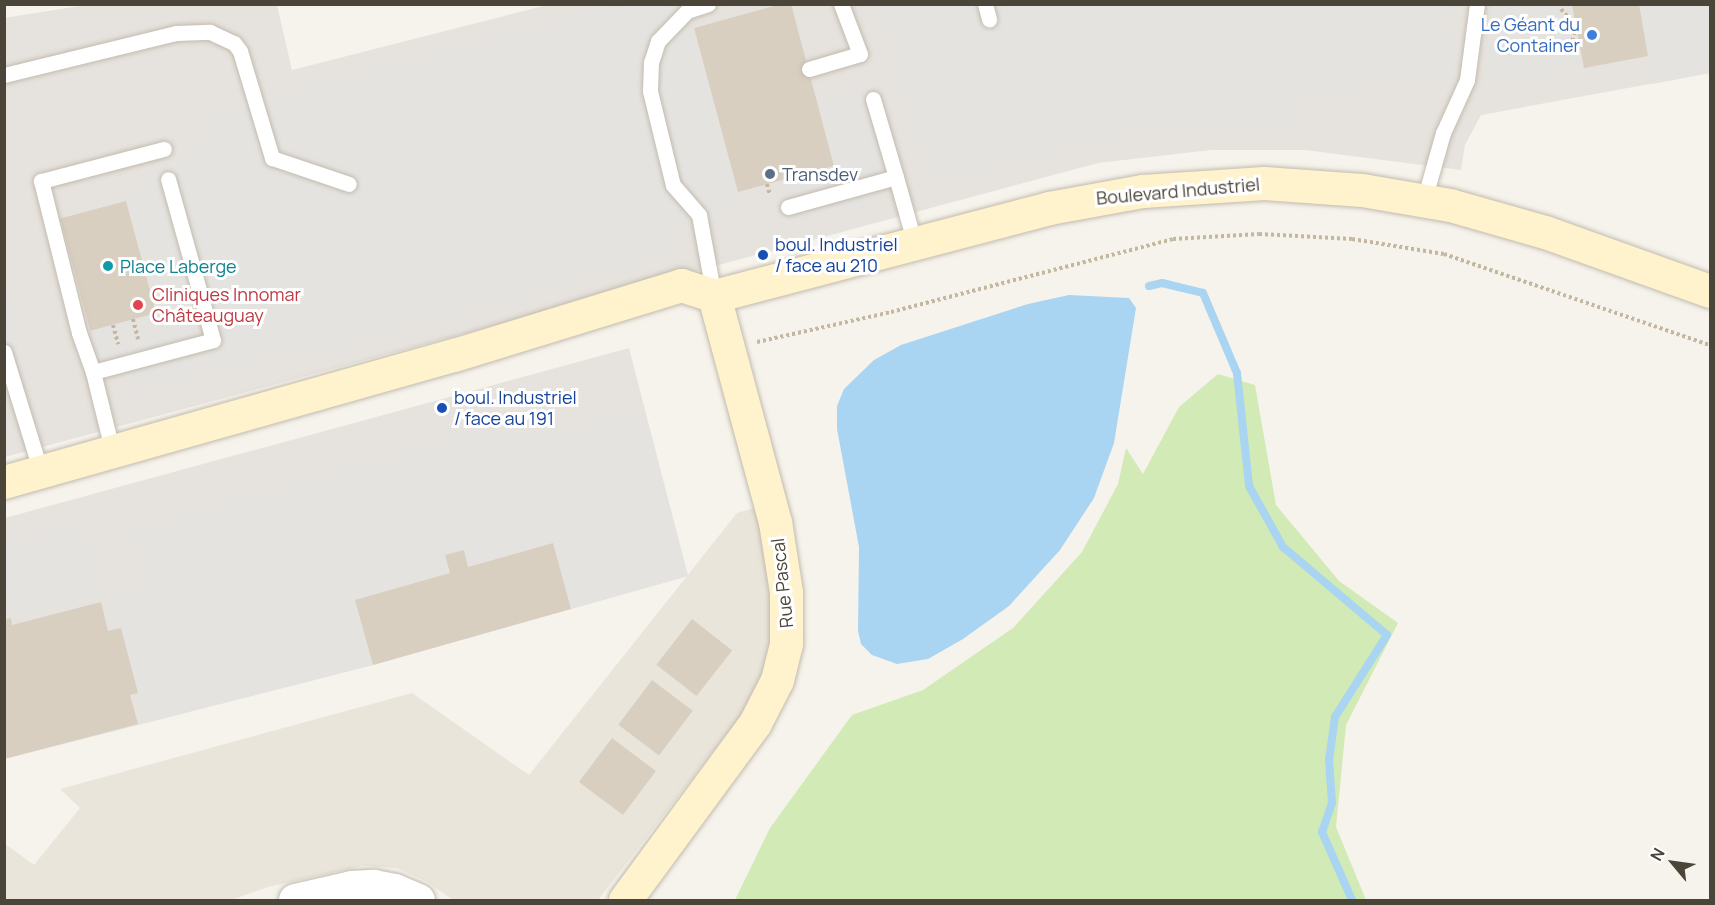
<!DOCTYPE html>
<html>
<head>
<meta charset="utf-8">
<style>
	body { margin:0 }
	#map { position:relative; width:1715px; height:905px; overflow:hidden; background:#f6f3ec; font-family:Manrope,sans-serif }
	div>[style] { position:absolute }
	.residential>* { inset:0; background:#eae5da }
	.industrial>* { inset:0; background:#e6e2dd }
	.green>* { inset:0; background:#d2eab5 }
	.parking>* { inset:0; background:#e5e3e0 }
	.water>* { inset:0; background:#a9d4f2 }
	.stream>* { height:8px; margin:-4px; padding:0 4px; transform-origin:4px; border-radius:4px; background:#a9d4f2 }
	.building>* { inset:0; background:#d8cfc1; transform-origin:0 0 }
	.path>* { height:4px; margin-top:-2px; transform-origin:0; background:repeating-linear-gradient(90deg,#c4b79f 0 3px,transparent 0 6px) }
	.roads { filter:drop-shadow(0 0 2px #c2bbae) drop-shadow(0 0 2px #c2bbae) }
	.lane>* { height:15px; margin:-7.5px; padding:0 7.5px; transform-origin:7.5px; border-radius:7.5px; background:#fff }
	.street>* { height:32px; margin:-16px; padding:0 16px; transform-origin:16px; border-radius:16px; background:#fff }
	.secondary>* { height:33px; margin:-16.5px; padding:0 16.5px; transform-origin:16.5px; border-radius:16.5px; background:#fff3cd }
	.dots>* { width:16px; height:16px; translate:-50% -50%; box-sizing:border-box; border:3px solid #fff; border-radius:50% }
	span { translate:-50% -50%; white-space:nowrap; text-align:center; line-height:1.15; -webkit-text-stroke:6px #fff; paint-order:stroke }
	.shop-label { font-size:18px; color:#366cbe }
	.right { translate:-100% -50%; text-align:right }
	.service-label { font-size:18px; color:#4e5e75 }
	.left { translate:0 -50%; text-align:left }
	.street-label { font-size:18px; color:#4b4439 }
	.transit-label { font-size:18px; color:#164399 }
	.culture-label { font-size:18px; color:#0d838f }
	.health-label { font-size:18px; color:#be3a42 }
	.frame { position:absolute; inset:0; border:6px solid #4b4439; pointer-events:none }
	.north { position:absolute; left:1643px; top:833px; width:60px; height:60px; -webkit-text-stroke:4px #fff; paint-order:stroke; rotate:299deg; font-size:16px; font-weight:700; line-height:24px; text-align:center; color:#4b4439 }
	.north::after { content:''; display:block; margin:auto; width:21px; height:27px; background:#4b4439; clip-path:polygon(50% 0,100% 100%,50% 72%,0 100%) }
</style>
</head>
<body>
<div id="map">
	<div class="residential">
		<i style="clip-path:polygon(754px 508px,768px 559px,774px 606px,767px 673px,752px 701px,598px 900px,453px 900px,427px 882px,397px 868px,362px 866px,268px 887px,231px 900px,5px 900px,4px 843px,34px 865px,80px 808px,60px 789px,412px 693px,529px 775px,737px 513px)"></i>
	</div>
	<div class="industrial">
		<i style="clip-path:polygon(1710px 4px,1710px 73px,1481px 115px,1465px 145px,1461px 170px,1305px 150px,1211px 150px,1098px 163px,5px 457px,4px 18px,86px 5px,277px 5px,292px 70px,547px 5px)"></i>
		<i style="clip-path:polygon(629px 348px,688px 576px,373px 665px,5px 759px,5px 518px)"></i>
	</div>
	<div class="green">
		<i style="clip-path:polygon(1218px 374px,1255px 385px,1276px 505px,1339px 581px,1398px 623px,1346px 725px,1336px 827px,1366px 900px,735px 900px,770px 828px,852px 715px,923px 690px,1013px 628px,1082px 552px,1118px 484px,1126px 448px,1143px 474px,1179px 407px)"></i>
	</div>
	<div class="parking">
		<i style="clip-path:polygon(1492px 4px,1572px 5px,1584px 68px,1484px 78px)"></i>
		<i style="clip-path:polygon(622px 5px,684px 5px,738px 192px,725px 197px,731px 217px,666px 234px,674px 255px,302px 356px,300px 347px,130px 394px,123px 364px,102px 370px,90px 331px,156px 313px,126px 201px,148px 194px,140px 167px,207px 147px,199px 113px)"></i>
		<i style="clip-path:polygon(877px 5px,1484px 5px,1446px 8px,1453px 78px,1303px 93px,1302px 127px,1134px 131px,932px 186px)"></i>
		<i style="clip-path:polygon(1639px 5px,1710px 5px,1710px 73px,1652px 84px)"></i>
		<i style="clip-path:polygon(868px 83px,896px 177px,874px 183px,879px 202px,786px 226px,774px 182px,834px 166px,816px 99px)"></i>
		<i style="clip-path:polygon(4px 287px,32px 379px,5px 388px,4px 388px)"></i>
		<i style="clip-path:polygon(644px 409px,688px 576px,571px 609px,553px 543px,468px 567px,463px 550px,445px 555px,450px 573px,355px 600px,373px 665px,146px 722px,113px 599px,149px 589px,132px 530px,518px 421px,522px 440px)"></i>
		<i style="clip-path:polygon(68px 528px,96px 555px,103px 592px,17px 616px,10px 594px,5px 595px,5px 544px)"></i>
	</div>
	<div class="water">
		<i style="clip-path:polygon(1069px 295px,1129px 298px,1136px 308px,1114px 443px,1094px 498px,1060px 550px,1009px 606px,963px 639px,928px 659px,897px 664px,872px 655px,861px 644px,858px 631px,859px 547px,837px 429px,837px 406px,844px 389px,874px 360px,901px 345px,1028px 304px)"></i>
	</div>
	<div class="stream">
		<i style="left:1149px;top:286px;width:13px;rotate:-13deg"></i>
		<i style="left:1162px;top:283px;width:42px;rotate:13.7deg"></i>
		<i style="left:1203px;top:293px;width:87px;rotate:67deg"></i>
		<i style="left:1237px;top:373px;width:114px;rotate:83.9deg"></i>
		<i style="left:1249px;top:486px;width:70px;rotate:60.9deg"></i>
		<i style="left:1283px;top:547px;width:136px;rotate:40.2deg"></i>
		<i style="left:1387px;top:635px;width:97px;rotate:122.4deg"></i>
		<i style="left:1335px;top:717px;width:43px;rotate:97.9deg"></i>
		<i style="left:1329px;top:760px;width:43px;rotate:86deg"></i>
		<i style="left:1332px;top:803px;width:31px;rotate:109deg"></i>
		<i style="left:1322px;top:832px;width:74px;rotate:66.2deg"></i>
	</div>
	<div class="building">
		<i style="clip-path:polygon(781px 4px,791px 4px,834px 166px,738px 192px,694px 28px)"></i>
		<i style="clip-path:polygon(1572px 4px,1639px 4px,1648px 56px,1584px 68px)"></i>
		<i style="left:126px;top:201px;width:116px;height:68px;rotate:75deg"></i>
		<i style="clip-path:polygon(553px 543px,571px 609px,373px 665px,355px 600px,450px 573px,445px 555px,464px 550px,468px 567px)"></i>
		<i style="clip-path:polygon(101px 602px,108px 631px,121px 628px,138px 693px,130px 695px,138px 724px,4px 759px,4px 620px,11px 618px,12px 625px)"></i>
		<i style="left:692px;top:619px;width:51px;height:58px;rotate:38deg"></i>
		<i style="left:652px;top:680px;width:51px;height:56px;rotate:37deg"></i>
		<i style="left:612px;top:738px;width:55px;height:55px;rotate:37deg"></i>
	</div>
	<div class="path">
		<i style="left:1561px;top:9px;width:23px;rotate:49deg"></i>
		<i style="left:1576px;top:26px;width:26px;rotate:103deg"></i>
		<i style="left:767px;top:184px;width:11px;rotate:75deg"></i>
		<i style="left:133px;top:319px;width:21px;rotate:76deg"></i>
		<i style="left:113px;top:325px;width:20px;rotate:75deg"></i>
		<i style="left:757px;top:342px;width:137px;rotate:-12.6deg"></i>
		<i style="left:891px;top:312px;width:291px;rotate:-14.5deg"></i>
		<i style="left:1173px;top:239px;width:86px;rotate:-3.3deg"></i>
		<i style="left:1259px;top:234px;width:93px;rotate:3.1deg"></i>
		<i style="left:1352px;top:239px;width:93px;rotate:9.3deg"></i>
		<i style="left:1444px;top:254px;width:281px;rotate:18.9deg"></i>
	</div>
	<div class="roads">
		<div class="lane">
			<i style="left:708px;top:4px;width:22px;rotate:162deg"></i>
			<i style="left:687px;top:11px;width:42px;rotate:134deg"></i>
			<i style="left:658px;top:41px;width:22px;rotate:108deg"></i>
			<i style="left:651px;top:62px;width:29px;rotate:92deg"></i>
			<i style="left:650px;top:91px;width:97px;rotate:76.3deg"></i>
			<i style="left:673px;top:185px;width:40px;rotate:49deg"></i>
			<i style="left:699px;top:215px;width:82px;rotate:79.5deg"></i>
			<i style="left:985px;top:4px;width:16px;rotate:75deg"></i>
			<i style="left:809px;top:69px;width:53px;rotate:-16.4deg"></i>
			<i style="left:860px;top:54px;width:53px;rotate:-110.8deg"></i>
			<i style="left:4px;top:75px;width:177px;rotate:-13.7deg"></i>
			<i style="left:176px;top:33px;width:34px;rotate:-2deg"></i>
			<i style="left:210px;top:32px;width:26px;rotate:25deg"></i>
			<i style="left:234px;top:43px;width:10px;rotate:53deg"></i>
			<i style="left:240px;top:51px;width:112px;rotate:73.3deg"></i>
			<i style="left:272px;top:158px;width:81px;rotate:18.7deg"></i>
			<i style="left:873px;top:99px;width:81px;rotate:73.6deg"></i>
			<i style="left:1424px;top:200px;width:70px;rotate:-74.2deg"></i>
			<i style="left:1443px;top:133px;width:58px;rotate:-65.6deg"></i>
			<i style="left:1467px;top:80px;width:77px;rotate:-82.5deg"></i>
			<i style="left:788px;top:207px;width:112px;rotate:-15.5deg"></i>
			<i style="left:896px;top:177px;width:66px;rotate:74.3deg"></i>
			<i style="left:4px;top:352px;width:126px;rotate:72.9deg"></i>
			<i style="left:93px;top:372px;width:41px;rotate:-109.7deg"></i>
			<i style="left:79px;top:333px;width:157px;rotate:-104deg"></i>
			<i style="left:41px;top:181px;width:127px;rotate:-14.6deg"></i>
			<i style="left:112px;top:449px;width:79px;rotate:-103.9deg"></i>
			<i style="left:93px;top:372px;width:124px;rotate:-14.9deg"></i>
			<i style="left:213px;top:340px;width:167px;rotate:-105.6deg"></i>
		</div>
		<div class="street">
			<i style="left:295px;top:900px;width:58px;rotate:-12.8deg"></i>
			<i style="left:352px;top:887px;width:22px;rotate:-3deg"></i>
			<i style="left:374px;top:886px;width:21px;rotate:11deg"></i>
			<i style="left:395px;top:890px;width:26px;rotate:23deg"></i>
		</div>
		<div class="secondary">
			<i style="left:714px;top:296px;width:346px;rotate:-14.7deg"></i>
			<i style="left:1049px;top:208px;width:96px;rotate:-10.3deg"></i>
			<i style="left:1143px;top:191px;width:121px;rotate:-3.8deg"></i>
			<i style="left:1264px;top:183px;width:98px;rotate:4.1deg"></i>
			<i style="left:1362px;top:190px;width:89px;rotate:9.7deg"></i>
			<i style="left:1450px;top:205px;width:99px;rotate:15.9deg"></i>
			<i style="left:1545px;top:232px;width:175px;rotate:19.7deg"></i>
			<i style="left:4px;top:482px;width:468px;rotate:-15.8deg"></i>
			<i style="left:454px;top:355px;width:238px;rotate:-17.1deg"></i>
			<i style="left:681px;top:285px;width:35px;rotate:18deg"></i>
			<i style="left:625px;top:900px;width:220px;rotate:-53.7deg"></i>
			<i style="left:755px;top:723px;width:48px;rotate:-62.9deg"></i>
			<i style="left:777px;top:680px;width:38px;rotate:-76deg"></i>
			<i style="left:786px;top:643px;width:51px;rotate:-90deg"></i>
			<i style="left:786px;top:592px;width:71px;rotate:-98.9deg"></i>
			<i style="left:775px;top:522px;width:234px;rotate:-105.1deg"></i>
		</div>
	</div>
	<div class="dots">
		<i style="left:1592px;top:35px;background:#3f7fe0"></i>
		<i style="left:770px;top:174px;background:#5c6f8a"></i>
		<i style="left:763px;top:255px;background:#1a4fb4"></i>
		<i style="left:108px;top:266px;background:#0f9aa8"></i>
		<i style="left:138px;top:305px;background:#e0444e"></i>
		<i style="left:442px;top:408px;background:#1a4fb4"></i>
	</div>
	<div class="shop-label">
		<span class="right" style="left:1580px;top:35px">Le Géant du<br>Container</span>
	</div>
	<div class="service-label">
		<span class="left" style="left:782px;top:174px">Transdev</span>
	</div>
	<div class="street-label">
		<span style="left:1178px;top:191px;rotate:-5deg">Boulevard Industriel</span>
		<span style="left:782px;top:583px;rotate:-96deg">Rue Pascal</span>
	</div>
	<div class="transit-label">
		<span class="left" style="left:775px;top:255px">boul. Industriel<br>/ face au 210</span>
		<span class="left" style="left:454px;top:408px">boul. Industriel<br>/ face au 191</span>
	</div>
	<div class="culture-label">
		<span class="left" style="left:120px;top:266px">Place Laberge</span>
	</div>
	<div class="health-label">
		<span class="left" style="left:152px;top:305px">Cliniques Innomar<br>Châteauguay</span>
	</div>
	<div class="frame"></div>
	<div class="north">N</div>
</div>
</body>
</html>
